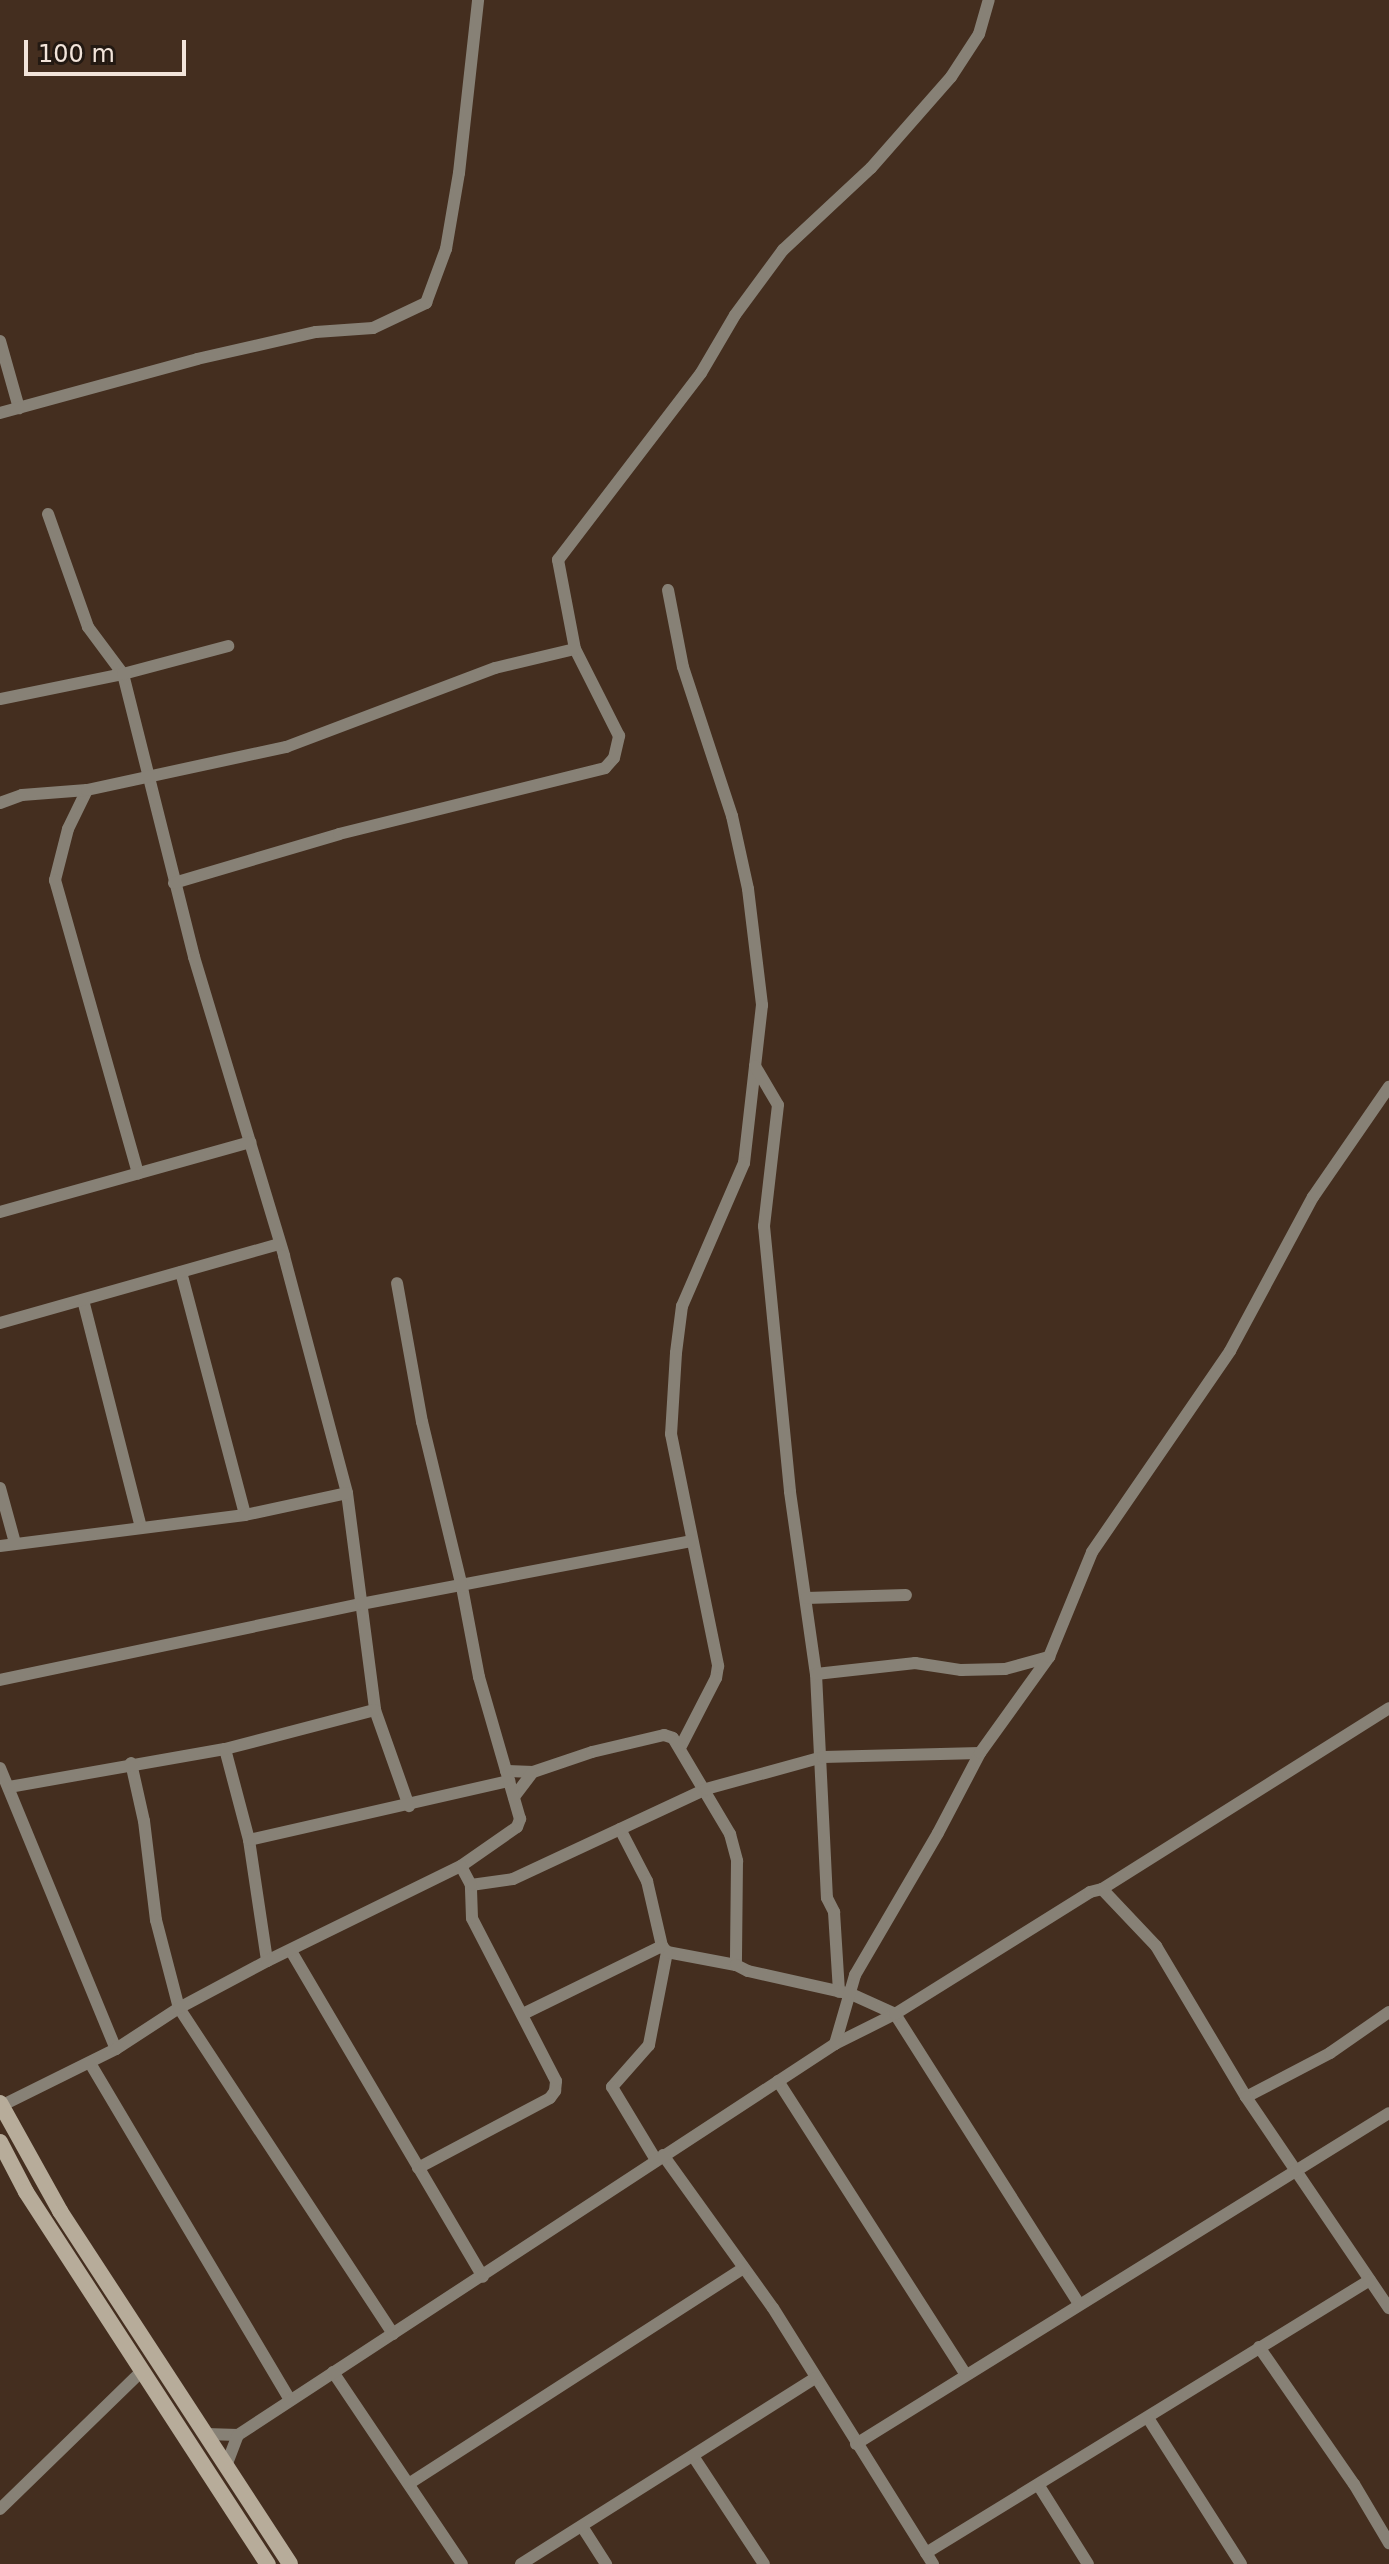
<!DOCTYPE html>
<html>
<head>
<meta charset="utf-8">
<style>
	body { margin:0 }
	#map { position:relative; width:1389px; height:2564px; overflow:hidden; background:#442e1f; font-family:"DejaVu Sans",sans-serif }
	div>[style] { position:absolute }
	.street>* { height:12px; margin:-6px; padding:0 6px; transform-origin:6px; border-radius:6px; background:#878176 }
	.secondary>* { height:16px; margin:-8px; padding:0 8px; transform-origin:8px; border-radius:8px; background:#b7ac9a }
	span { translate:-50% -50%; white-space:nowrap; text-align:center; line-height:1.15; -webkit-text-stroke:8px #231912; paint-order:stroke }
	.scale { position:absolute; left:24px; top:40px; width:162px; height:36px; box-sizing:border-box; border:4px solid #f2e4da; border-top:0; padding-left:10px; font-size:24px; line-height:28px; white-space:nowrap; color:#f2e4da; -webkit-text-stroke:6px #231912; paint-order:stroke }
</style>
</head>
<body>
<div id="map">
	<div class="street">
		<i style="left:0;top:341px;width:70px;rotate:74.2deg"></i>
		<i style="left:0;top:413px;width:204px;rotate:-15.3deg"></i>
		<i style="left:197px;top:359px;width:122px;rotate:-12.8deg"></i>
		<i style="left:316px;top:332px;width:57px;rotate:-4deg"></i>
		<i style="left:373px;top:328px;width:59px;rotate:-25.3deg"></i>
		<i style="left:426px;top:303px;width:58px;rotate:-69.7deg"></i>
		<i style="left:446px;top:249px;width:77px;rotate:-80.3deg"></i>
		<i style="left:459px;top:173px;width:174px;rotate:-83.7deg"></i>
		<i style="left:48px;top:514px;width:120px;rotate:70.5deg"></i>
		<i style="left:88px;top:627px;width:59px;rotate:53.3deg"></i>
		<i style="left:123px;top:674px;width:292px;rotate:75.9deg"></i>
		<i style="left:194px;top:957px;width:312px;rotate:73.2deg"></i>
		<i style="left:284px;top:1256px;width:245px;rotate:75.1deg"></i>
		<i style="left:347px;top:1493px;width:219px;rotate:82.6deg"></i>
		<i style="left:375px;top:1710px;width:102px;rotate:70.5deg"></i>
		<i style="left:668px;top:590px;width:78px;rotate:79deg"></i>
		<i style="left:683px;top:667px;width:157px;rotate:71.8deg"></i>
		<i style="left:732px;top:816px;width:75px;rotate:77.6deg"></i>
		<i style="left:748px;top:889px;width:117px;rotate:83.1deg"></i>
		<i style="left:762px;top:1005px;width:159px;rotate:96.5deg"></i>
		<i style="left:744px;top:1163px;width:156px;rotate:113.4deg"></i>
		<i style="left:682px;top:1306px;width:47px;rotate:97.3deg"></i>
		<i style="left:676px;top:1353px;width:81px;rotate:93.5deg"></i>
		<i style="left:671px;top:1434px;width:237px;rotate:78.5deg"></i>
		<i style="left:718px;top:1666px;width:12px;rotate:99deg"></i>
		<i style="left:716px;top:1678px;width:76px;rotate:117.2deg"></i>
		<i style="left:0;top:699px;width:126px;rotate:-11.5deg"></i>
		<i style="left:123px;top:674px;width:109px;rotate:-14.9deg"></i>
		<i style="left:87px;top:790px;width:43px;rotate:116deg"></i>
		<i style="left:68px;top:829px;width:53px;rotate:104.3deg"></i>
		<i style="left:55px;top:880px;width:305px;rotate:74.2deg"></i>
		<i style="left:0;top:803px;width:23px;rotate:-20deg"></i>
		<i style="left:22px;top:795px;width:65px;rotate:-4.4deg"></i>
		<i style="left:87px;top:790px;width:204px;rotate:-12.2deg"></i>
		<i style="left:286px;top:747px;width:223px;rotate:-20.7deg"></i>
		<i style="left:495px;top:668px;width:82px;rotate:-13.4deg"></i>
		<i style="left:174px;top:883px;width:172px;rotate:-16.5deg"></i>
		<i style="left:339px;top:834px;width:274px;rotate:-13.9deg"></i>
		<i style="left:605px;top:768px;width:13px;rotate:-48deg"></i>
		<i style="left:614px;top:758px;width:23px;rotate:-77deg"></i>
		<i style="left:619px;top:736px;width:97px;rotate:-116.8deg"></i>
		<i style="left:575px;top:649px;width:91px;rotate:-100.8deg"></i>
		<i style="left:558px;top:560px;width:235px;rotate:-52.6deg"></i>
		<i style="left:701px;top:373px;width:67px;rotate:-59.6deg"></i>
		<i style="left:735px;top:315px;width:81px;rotate:-53.6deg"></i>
		<i style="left:783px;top:250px;width:120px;rotate:-43deg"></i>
		<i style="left:871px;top:168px;width:121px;rotate:-48.7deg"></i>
		<i style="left:951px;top:77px;width:51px;rotate:-56.9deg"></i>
		<i style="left:979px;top:34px;width:35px;rotate:-74deg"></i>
		<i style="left:755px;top:1066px;width:45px;rotate:59.5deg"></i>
		<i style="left:778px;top:1105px;width:122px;rotate:96.6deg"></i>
		<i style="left:764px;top:1226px;width:267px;rotate:84.4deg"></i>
		<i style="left:790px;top:1492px;width:184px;rotate:81.9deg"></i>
		<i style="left:816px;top:1674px;width:224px;rotate:87.2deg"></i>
		<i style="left:827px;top:1898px;width:16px;rotate:63deg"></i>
		<i style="left:834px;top:1912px;width:80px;rotate:86.4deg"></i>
		<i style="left:0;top:1212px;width:260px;rotate:-15.6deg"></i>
		<i style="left:181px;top:1272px;width:251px;rotate:75.2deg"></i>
		<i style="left:83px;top:1300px;width:234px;rotate:75.7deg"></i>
		<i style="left:0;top:1323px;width:291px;rotate:-15.8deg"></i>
		<i style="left:0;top:1488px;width:57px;rotate:74.7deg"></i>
		<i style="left:0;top:1546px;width:247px;rotate:-7.2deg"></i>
		<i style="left:245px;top:1515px;width:104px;rotate:-12.2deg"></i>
		<i style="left:806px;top:1598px;width:100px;rotate:-1.7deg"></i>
		<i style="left:816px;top:1674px;width:100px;rotate:-6.3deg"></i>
		<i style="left:915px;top:1663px;width:47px;rotate:8.7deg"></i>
		<i style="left:961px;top:1670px;width:44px;rotate:-1.3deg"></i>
		<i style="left:1005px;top:1669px;width:46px;rotate:-15.3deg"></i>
		<i style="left:0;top:1680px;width:369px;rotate:-11.9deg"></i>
		<i style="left:361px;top:1604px;width:336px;rotate:-10.8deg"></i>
		<i style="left:225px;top:1749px;width:94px;rotate:75.2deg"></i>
		<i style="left:249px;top:1840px;width:122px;rotate:81.5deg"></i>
		<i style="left:131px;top:1763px;width:59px;rotate:77.4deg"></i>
		<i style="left:144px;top:1821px;width:100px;rotate:83.1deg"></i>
		<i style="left:156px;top:1920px;width:91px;rotate:75.4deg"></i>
		<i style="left:179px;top:2008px;width:390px;rotate:56.7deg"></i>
		<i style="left:0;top:1768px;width:304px;rotate:67.6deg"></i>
		<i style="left:506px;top:1771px;width:27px;rotate:2deg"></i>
		<i style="left:533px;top:1772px;width:62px;rotate:-18.7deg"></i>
		<i style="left:592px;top:1752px;width:74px;rotate:-13.3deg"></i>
		<i style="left:664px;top:1735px;width:9px;rotate:18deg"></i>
		<i style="left:673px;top:1738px;width:112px;rotate:59.3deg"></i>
		<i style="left:730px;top:1834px;width:28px;rotate:75deg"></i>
		<i style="left:737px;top:1861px;width:104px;rotate:90.6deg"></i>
		<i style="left:9px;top:1787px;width:219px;rotate:-10deg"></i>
		<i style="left:225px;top:1749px;width:155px;rotate:-14.6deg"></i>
		<i style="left:514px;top:1797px;width:31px;rotate:-53deg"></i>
		<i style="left:620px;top:1829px;width:59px;rotate:62.6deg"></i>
		<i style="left:647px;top:1881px;width:67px;rotate:77deg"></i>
		<i style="left:662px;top:1946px;width:8px;rotate:50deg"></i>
		<i style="left:667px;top:1952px;width:95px;rotate:101deg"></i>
		<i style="left:649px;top:2045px;width:56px;rotate:131.4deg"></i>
		<i style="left:612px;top:2087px;width:85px;rotate:58.9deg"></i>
		<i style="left:249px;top:1840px;width:267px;rotate:-12.8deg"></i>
		<i style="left:471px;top:1885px;width:42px;rotate:-8.1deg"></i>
		<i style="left:513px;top:1879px;width:213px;rotate:-25deg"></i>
		<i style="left:706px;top:1789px;width:121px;rotate:-15.3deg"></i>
		<i style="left:823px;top:1757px;width:157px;rotate:-1.5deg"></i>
		<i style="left:1102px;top:1889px;width:339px;rotate:-32.2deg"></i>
		<i style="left:291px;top:1951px;width:378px;rotate:59.5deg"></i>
		<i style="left:667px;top:1952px;width:70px;rotate:10.7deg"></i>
		<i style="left:736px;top:1965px;width:13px;rotate:27deg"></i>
		<i style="left:748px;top:1971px;width:106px;rotate:12.6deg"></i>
		<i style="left:851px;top:1994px;width:48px;rotate:24.4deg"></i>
		<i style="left:895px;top:2014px;width:343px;rotate:57.6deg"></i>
		<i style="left:523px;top:2014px;width:155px;rotate:-26.1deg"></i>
		<i style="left:835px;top:2044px;width:67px;rotate:-26.6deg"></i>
		<i style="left:895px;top:2014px;width:230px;rotate:-32deg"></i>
		<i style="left:1090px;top:1892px;width:12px;rotate:-14deg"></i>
		<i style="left:1102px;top:1889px;width:79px;rotate:46.5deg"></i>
		<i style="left:1156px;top:1946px;width:176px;rotate:59.2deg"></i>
		<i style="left:1246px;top:2097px;width:95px;rotate:-27.6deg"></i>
		<i style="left:1330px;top:2053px;width:72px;rotate:-34.8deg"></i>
		<i style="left:90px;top:2063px;width:392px;rotate:59.3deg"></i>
		<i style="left:778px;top:2081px;width:349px;rotate:57.4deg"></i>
		<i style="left:1246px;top:2097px;width:255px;rotate:55.9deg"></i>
		<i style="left:1px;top:2106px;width:128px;rotate:-26.4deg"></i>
		<i style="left:116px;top:2049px;width:75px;rotate:-33.1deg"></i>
		<i style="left:179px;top:2008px;width:100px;rotate:-28.1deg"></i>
		<i style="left:267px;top:1961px;width:216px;rotate:-26.1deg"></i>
		<i style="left:461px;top:1866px;width:68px;rotate:-34.9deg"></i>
		<i style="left:517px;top:1827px;width:9px;rotate:-69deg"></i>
		<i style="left:520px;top:1819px;width:148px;rotate:-106.1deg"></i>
		<i style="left:479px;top:1677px;width:92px;rotate:-100.7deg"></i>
		<i style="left:462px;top:1587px;width:170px;rotate:-103.6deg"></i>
		<i style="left:422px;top:1422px;width:141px;rotate:-100.2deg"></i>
		<i style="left:663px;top:2155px;width:188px;rotate:54.3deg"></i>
		<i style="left:773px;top:2308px;width:302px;rotate:58deg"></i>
		<i style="left:418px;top:2168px;width:149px;rotate:-27.9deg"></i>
		<i style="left:550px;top:2098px;width:9px;rotate:-54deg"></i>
		<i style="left:555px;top:2091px;width:10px;rotate:-84deg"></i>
		<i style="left:556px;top:2081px;width:183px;rotate:-117.3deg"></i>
		<i style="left:472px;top:1918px;width:33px;rotate:-92deg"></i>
		<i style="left:471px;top:1885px;width:21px;rotate:-118deg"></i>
		<i style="left:1259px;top:2347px;width:167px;rotate:55.3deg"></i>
		<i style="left:1354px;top:2484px;width:69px;rotate:59.3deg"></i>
		<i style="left:333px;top:2372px;width:231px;rotate:56.1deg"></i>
		<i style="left:1148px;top:2418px;width:173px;rotate:57.5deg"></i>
		<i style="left:206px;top:2434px;width:32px;rotate:2deg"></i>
		<i style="left:238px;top:2435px;width:714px;rotate:-33.22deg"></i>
		<i style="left:835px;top:2044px;width:72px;rotate:-73.8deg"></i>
		<i style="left:855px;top:1975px;width:164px;rotate:-59.7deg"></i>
		<i style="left:938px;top:1833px;width:90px;rotate:-62.3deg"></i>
		<i style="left:980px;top:1753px;width:118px;rotate:-54.3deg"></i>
		<i style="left:1049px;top:1657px;width:113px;rotate:-67.7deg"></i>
		<i style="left:1092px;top:1552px;width:244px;rotate:-55.5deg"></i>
		<i style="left:1230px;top:1351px;width:175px;rotate:-61.7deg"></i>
		<i style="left:1313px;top:1197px;width:134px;rotate:-55.4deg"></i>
		<i style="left:856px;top:2444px;width:627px;rotate:-31.84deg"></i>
		<i style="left:693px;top:2456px;width:129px;rotate:56.7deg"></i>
		<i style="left:226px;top:2466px;width:33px;rotate:-69deg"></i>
		<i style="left:410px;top:2483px;width:396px;rotate:-32.8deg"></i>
		<i style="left:1039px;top:2486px;width:92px;rotate:57.9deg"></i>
		<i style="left:0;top:2509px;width:199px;rotate:-44.2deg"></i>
		<i style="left:583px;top:2528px;width:43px;rotate:57.4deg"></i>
		<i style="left:926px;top:2553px;width:521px;rotate:-31.59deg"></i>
		<i style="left:521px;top:2564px;width:348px;rotate:-32.3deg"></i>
	</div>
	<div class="secondary">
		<i style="left:0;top:2103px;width:124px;rotate:60.9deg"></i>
		<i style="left:60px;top:2211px;width:421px;rotate:56.9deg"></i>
		<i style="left:0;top:2142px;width:56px;rotate:62.5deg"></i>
		<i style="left:26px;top:2192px;width:444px;rotate:57deg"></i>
	</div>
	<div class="scale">100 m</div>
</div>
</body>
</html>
